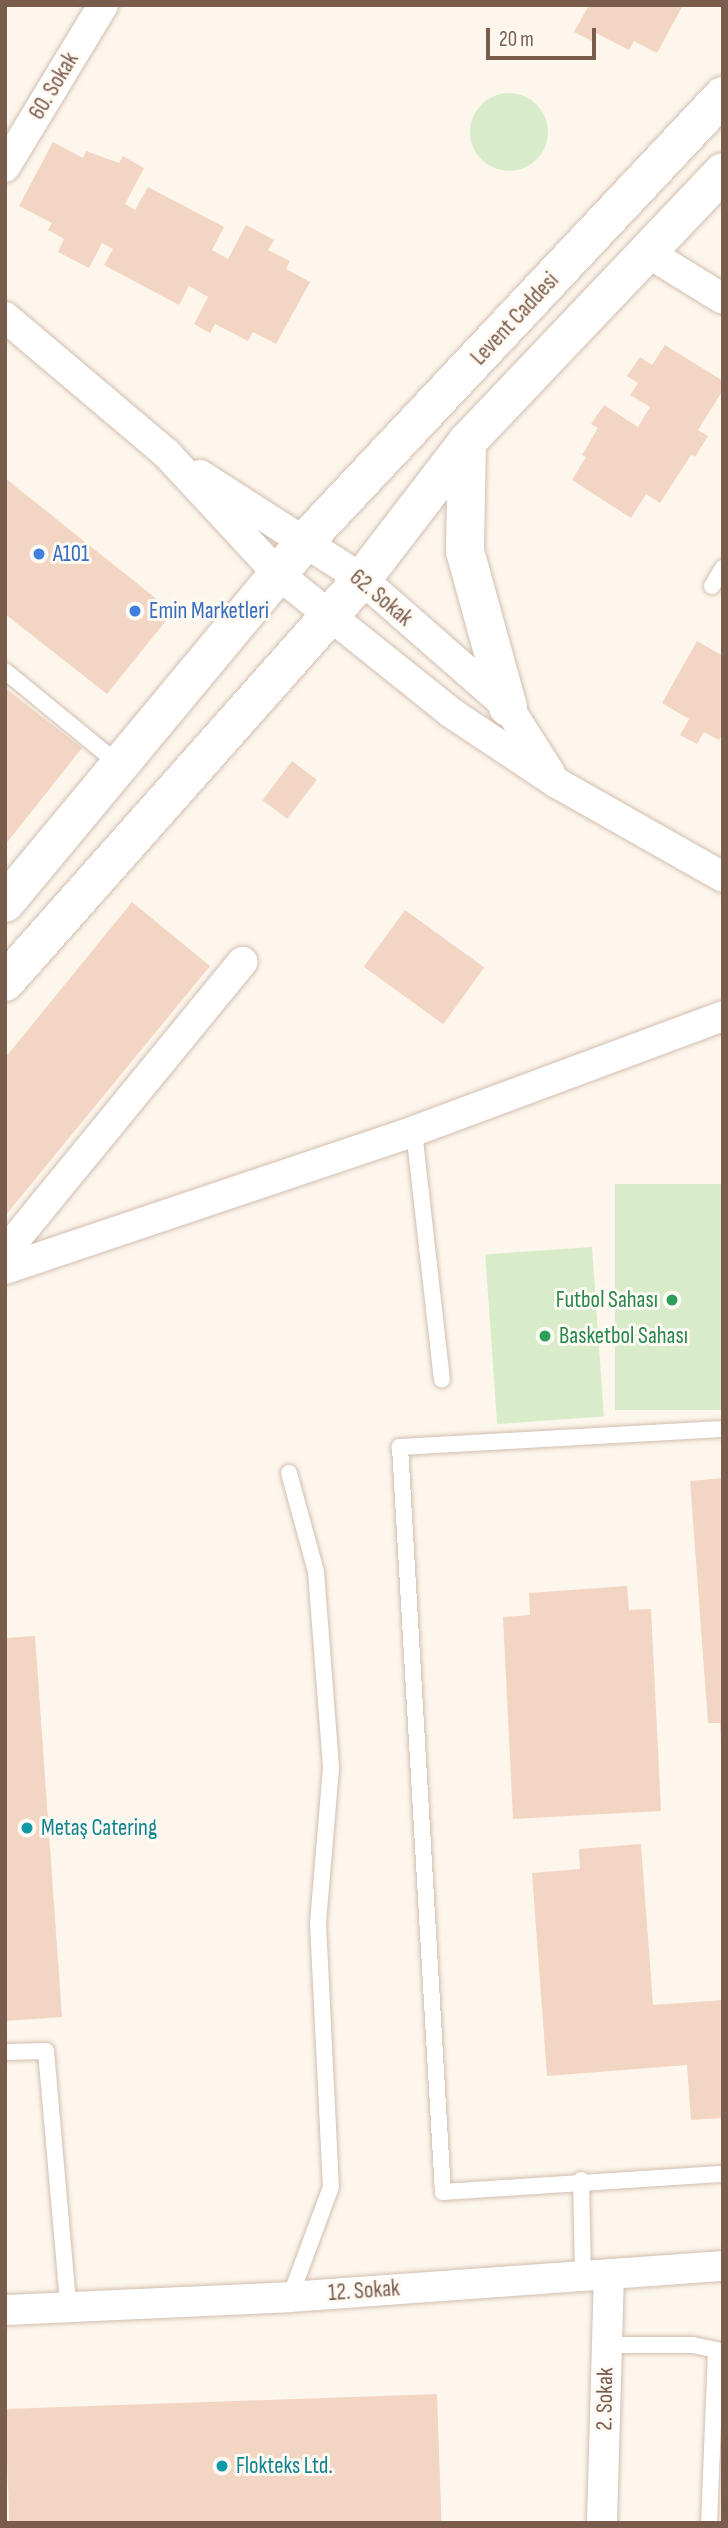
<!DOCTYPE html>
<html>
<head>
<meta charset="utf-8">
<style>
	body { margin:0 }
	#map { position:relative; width:728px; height:2528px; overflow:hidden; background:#fdf6ec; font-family:"Sofia Sans Condensed",sans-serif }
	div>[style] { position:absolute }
	.green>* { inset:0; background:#d8ecc9; transform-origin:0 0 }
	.round { border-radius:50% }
	.building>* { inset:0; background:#f3d5c3; transform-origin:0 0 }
	.roads { filter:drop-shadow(0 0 2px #d1beb0) drop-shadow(0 0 2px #d1beb0) }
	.service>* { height:16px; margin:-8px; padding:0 8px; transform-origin:8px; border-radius:8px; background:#fff }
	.minor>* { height:30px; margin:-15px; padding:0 15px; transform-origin:15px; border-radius:15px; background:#fff }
	.tertiary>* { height:38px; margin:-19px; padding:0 19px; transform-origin:19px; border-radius:19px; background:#fff }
	.dots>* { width:19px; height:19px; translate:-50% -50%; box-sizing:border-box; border:4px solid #fffaf3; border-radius:50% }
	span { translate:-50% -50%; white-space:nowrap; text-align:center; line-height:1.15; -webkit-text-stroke:6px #fffaf3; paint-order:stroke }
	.street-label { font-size:23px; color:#7a5c4d }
	.shop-label { font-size:23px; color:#366cbe }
	.left { translate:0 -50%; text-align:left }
	.leisure-label { font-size:23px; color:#27864d }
	.right { translate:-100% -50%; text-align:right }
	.culture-label { font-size:23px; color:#0d838f }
	.frame { position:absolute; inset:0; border:7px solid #7a5c4d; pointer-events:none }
	.scale { position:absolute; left:486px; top:28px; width:110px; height:32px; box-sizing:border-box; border:4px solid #7a5c4d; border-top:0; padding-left:9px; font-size:21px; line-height:24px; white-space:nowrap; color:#7a5c4d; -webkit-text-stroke:5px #fffaf3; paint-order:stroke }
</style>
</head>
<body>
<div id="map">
	<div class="green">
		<i class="round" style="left:470px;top:93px;width:78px;height:78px"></i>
		<i style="left:723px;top:1184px;width:226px;height:108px;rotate:90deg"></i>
		<i style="left:592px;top:1247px;width:170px;height:107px;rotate:86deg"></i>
	</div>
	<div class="building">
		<i style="clip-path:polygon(589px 5px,683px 5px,657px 53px,634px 41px,629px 50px,596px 33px,592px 41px,574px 32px)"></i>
		<i style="clip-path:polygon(53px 142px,83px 158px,86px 151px,119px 163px,123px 156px,144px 168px,125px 204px,135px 210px,148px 187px,224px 227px,212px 250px,228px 259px,246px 225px,274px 240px,268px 250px,290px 261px,286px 269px,310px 282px,276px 344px,253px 332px,248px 341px,215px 324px,210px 333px,194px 324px,208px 297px,189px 286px,179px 305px,104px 265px,113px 249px,102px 243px,89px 268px,58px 252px,64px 239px,48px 230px,52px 223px,19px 206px)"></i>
		<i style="clip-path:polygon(665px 345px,723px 381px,723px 390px,698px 430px,708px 436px,695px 457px,691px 455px,660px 503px,646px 494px,631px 518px,572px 480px,586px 457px,582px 455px,598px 428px,591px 424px,604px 405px,638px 427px,650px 407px,630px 395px,638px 383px,627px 376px,640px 357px,652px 365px)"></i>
		<i style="clip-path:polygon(5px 478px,173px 612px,107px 694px,5px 614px)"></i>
		<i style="clip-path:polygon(697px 641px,723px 656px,723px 733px,719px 740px,704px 732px,697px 744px,680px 735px,689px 719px,662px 703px)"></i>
		<i style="clip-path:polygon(5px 688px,82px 748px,5px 845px)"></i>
		<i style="left:292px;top:761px;width:31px;height:49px;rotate:37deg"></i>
		<i style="clip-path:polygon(132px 902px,210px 966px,5px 1216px,5px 1058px)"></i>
		<i style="left:405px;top:910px;width:98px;height:70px;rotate:36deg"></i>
		<i style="clip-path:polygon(723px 1478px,723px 1739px,721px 1739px,720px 1723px,708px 1723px,690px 1481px)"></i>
		<i style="clip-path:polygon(627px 1586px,629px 1610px,651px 1609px,661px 1811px,513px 1819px,503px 1617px,530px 1615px,529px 1593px)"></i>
		<i style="clip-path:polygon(35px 1636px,62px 2017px,5px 2021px,5px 1638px)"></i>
		<i style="clip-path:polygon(641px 1844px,653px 2005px,723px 2000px,723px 2118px,691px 2120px,687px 2065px,547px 2076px,532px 1873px,580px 1869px,579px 1849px)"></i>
		<i style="left:437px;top:2394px;width:129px;height:432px;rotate:88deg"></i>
	</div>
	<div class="roads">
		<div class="service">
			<i style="left:712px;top:586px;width:21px;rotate:-59deg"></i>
			<i style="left:5px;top:671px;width:149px;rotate:39.3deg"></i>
			<i style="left:414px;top:1131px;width:250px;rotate:83.6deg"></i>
			<i style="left:723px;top:1429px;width:324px;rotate:176.8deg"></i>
			<i style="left:400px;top:1447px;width:746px;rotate:86.7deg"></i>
			<i style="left:443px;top:2192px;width:281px;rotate:-3.7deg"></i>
			<i style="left:289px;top:1473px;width:103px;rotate:74.7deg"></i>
			<i style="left:316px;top:1572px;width:197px;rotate:85.6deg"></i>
			<i style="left:331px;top:1768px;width:156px;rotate:94.8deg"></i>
			<i style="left:318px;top:1923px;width:264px;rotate:87.2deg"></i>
			<i style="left:331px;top:2187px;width:117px;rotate:110.4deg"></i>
			<i style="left:5px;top:2052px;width:41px;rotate:-1.4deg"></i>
			<i style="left:46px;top:2051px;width:254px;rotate:85deg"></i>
			<i style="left:581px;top:2180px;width:94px;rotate:88.8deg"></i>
			<i style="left:606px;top:2345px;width:87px"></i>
			<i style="left:693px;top:2345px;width:24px;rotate:12deg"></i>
			<i style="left:716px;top:2350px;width:173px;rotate:92.3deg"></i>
		</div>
		<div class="minor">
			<i style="left:5px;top:167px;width:189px;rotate:-58.8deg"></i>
			<i style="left:647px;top:252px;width:89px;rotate:31.7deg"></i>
			<i style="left:5px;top:317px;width:212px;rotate:40.2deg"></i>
			<i style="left:167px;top:454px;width:163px;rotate:47.2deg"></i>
			<i style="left:278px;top:574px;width:221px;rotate:38.7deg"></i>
			<i style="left:450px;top:712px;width:128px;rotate:33.6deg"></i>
			<i style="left:557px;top:783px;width:191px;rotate:29.5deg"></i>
			<i style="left:200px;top:475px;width:193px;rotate:32.7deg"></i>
			<i style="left:362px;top:579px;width:194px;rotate:41.2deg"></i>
			<i style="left:508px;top:707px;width:78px;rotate:57.5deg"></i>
			<i style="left:5px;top:1252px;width:375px;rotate:-50.7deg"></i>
			<i style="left:5px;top:1269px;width:432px;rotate:-18.6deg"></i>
			<i style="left:414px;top:1131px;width:330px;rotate:-20.4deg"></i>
			<i style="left:5px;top:2310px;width:285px;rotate:-2.6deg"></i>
			<i style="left:290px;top:2297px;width:434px;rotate:-4.1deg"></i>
			<i style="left:602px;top:2523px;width:248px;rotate:-88.4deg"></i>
		</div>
		<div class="tertiary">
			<i style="left:467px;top:442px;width:109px;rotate:91.1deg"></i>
			<i style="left:465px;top:551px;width:162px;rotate:74.6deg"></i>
			<i style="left:5px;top:903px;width:472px;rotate:-50.3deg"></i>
			<i style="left:306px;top:540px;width:609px;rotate:-46.8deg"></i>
			<i style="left:5px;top:982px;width:538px;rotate:-48.46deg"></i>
			<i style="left:362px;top:579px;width:173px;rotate:-52.5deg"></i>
			<i style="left:467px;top:442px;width:372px;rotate:-46.5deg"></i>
		</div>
	</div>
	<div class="dots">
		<i style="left:39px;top:554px;background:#3f7fe0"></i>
		<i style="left:135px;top:611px;background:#3f7fe0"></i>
		<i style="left:672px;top:1300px;background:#2e9e5b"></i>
		<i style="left:545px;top:1336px;background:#2e9e5b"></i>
		<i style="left:27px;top:1828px;background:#0f9aa8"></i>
		<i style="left:222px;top:2466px;background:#0f9aa8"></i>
	</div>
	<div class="street-label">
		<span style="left:54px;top:86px;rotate:-59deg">60. Sokak</span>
		<span style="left:515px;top:319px;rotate:-47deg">Levent Caddesi</span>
		<span style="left:381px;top:598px;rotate:40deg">62. Sokak</span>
		<span style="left:364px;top:2291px;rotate:-4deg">12. Sokak</span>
		<span style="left:605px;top:2399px;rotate:-89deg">2. Sokak</span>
	</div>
	<div class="shop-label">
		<span class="left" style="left:53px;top:554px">A101</span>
		<span class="left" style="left:149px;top:611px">Emin Marketleri</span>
	</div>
	<div class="leisure-label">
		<span class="right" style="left:658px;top:1300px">Futbol Sahası</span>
		<span class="left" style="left:559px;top:1336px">Basketbol Sahası</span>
	</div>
	<div class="culture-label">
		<span class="left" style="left:41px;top:1828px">Metaş Catering</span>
		<span class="left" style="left:236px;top:2466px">Flokteks Ltd.</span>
	</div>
	<div class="frame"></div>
	<div class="scale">20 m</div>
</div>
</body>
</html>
